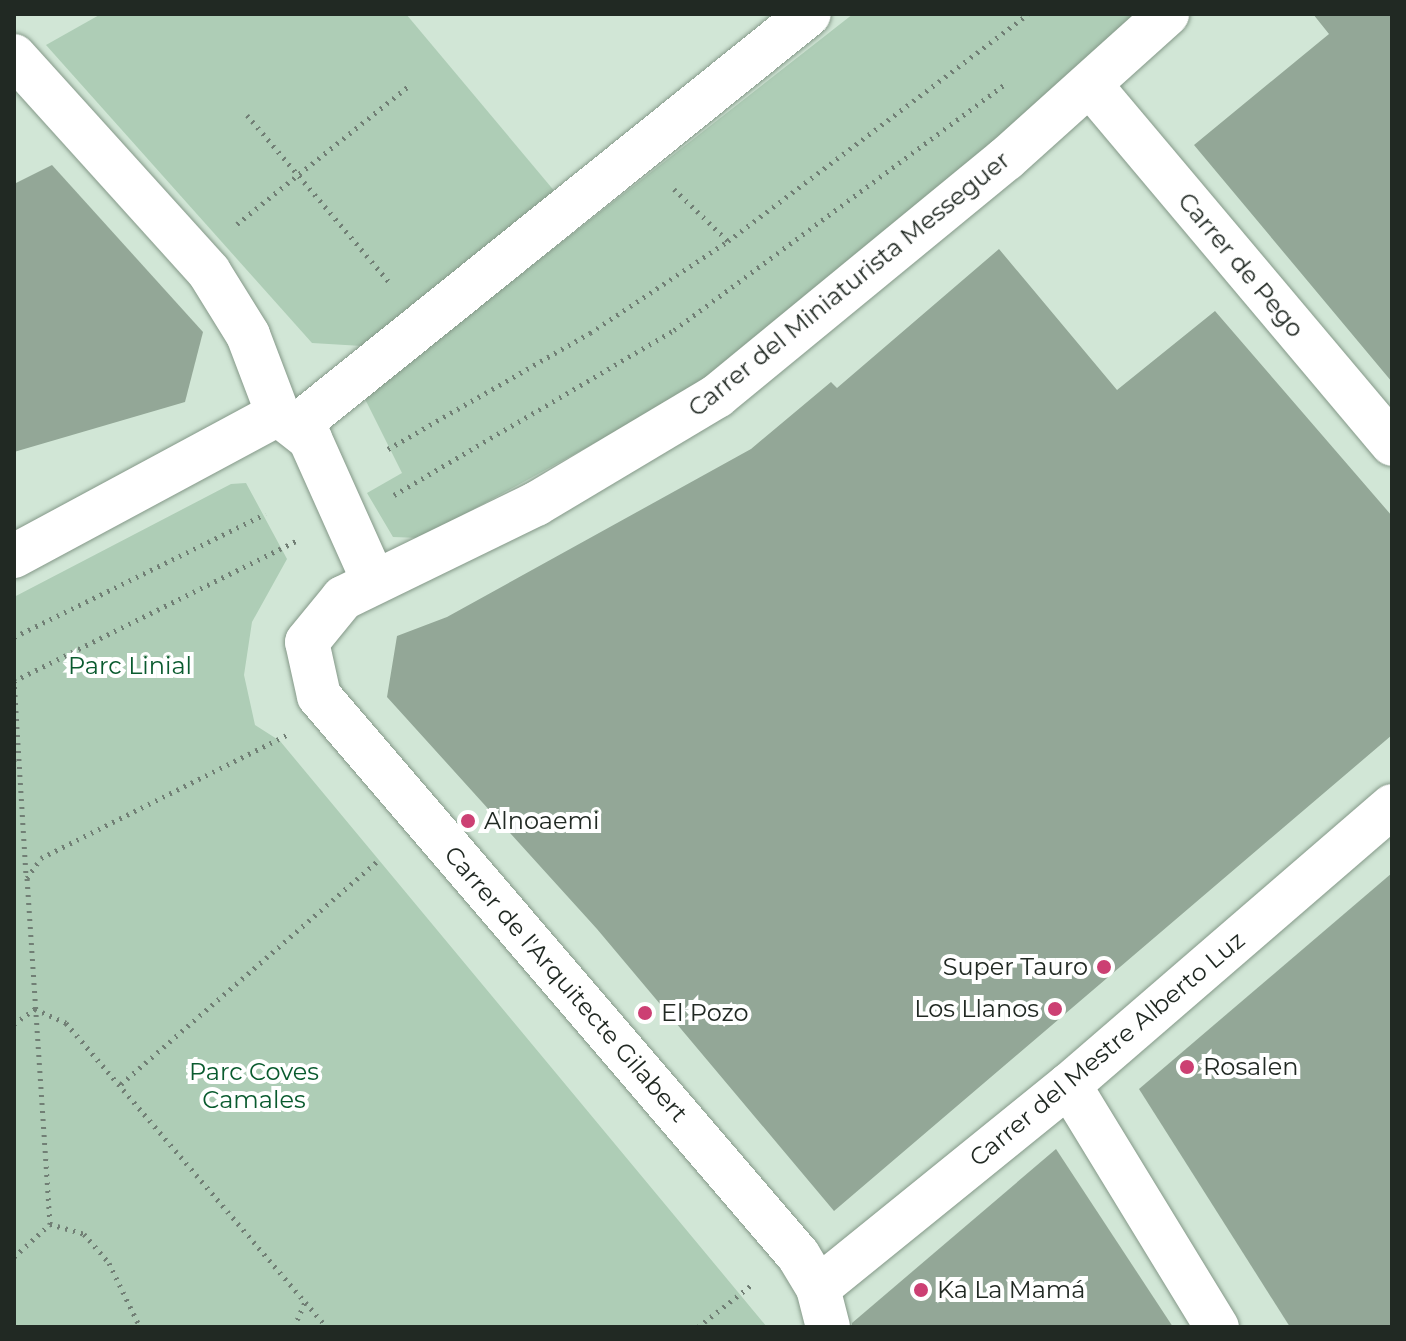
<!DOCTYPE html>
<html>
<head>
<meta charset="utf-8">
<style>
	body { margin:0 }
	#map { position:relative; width:1406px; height:1341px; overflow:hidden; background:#d1e6d6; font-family:Montserrat,sans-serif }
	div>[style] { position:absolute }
	.green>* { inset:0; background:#aecdb6 }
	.building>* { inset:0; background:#93a797 }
	.path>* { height:5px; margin-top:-2.5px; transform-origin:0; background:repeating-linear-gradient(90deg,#717f75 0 2px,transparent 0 8px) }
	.roads { filter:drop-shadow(0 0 2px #849888) drop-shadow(0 0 2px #849888) }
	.street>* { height:44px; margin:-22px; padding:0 22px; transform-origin:22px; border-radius:22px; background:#fff }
	.dots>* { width:22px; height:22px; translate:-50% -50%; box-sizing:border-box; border:4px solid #fff; border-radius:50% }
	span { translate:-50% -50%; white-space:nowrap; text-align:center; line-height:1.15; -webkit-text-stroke:8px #fff; paint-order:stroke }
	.street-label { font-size:24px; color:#212923 }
	.park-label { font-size:24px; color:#0a5b2f }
	.poi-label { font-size:24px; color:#212923 }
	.left { translate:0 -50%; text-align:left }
	.right { translate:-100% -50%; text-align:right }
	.frame { position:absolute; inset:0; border:16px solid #212923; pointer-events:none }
</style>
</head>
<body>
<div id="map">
	<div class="green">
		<i style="clip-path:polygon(101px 14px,406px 14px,556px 193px,362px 346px,312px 343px,46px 45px)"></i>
		<i style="clip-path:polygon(853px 14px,1145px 14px,708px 381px,421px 538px,393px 537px,367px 493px,402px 473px,364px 397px)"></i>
		<i style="clip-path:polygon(246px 483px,287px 559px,252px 622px,244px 675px,255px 725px,280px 741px,767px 1327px,14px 1327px,14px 597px,231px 484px)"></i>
	</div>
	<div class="building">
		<i style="clip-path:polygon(1313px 14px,1392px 14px,1392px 382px,1194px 145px,1329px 34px)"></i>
		<i style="clip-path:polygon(52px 165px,203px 332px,185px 402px,14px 452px,14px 184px)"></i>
		<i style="clip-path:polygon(999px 249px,1117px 390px,1215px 311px,1392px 516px,1392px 735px,834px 1211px,597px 929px,387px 697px,397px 636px,447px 617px,751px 449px,831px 382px,837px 388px)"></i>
		<i style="clip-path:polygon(1392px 873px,1392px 1327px,1290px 1327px,1139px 1089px)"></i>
		<i style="clip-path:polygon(1056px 1149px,1173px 1327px,852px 1327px,852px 1323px)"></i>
	</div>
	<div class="path">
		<i style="left:247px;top:115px;width:222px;rotate:49.6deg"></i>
		<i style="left:674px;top:189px;width:75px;rotate:43.9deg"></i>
		<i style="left:237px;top:224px;width:223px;rotate:-38.8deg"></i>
		<i style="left:388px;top:449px;width:233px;rotate:-29.9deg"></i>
		<i style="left:590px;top:333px;width:166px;rotate:-33.7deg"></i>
		<i style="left:728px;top:241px;width:376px;rotate:-37.1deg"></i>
		<i style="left:394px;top:495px;width:325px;rotate:-30.5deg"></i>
		<i style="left:674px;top:330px;width:412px;rotate:-36.6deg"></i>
		<i style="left:14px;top:637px;width:280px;rotate:-26.1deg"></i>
		<i style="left:14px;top:679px;width:198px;rotate:86.5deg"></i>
		<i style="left:14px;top:681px;width:317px;rotate:-26.4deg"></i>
		<i style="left:14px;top:1024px;width:26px;rotate:-36deg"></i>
		<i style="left:35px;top:1009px;width:34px;rotate:24deg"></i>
		<i style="left:66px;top:1023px;width:401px;rotate:49.4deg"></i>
		<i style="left:121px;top:1084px;width:342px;rotate:-41deg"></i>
		<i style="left:50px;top:1224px;width:35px;rotate:16deg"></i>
		<i style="left:84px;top:1234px;width:38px;rotate:49deg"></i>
		<i style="left:109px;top:1263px;width:71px;rotate:64.2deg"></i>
		<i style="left:14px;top:1257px;width:49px;rotate:-42.5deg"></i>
		<i style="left:50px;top:1224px;width:347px;rotate:-93.8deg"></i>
		<i style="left:27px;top:878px;width:24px;rotate:-55deg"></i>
		<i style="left:41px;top:858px;width:275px;rotate:-26.6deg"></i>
		<i style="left:294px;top:1327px;width:27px;rotate:-66deg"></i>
		<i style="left:698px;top:1327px;width:71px;rotate:-38.2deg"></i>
	</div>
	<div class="roads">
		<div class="street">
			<i style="left:14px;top:56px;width:291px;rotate:47.9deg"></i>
			<i style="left:209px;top:272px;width:74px;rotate:58.2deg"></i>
			<i style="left:248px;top:335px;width:85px;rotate:69.2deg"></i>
			<i style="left:1091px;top:86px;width:468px;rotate:49.9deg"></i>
			<i style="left:299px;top:424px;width:654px;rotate:-38.8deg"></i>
			<i style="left:14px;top:556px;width:300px;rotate:-28.3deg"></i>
			<i style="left:278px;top:414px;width:41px;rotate:38deg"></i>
			<i style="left:310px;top:439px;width:154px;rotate:65.9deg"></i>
			<i style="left:1069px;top:1085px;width:284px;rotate:58.6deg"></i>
			<i style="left:818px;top:1288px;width:323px;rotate:-39deg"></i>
			<i style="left:1069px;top:1085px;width:427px;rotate:-40.8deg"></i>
			<i style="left:828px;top:1327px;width:40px;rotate:-104.4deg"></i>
			<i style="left:818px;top:1288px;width:39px;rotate:-121deg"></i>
			<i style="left:798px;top:1255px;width:736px;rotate:-130.59deg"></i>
			<i style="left:319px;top:696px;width:55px;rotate:-102.5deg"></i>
			<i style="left:307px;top:642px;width:57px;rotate:-50.7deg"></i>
			<i style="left:343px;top:598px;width:215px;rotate:-26deg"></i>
			<i style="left:536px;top:504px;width:211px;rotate:-30.8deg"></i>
			<i style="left:717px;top:396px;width:374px;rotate:-39.4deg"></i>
			<i style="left:1006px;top:159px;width:217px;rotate:-42deg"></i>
		</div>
	</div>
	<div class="dots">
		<i style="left:468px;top:821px;background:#cc4073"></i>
		<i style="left:1104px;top:967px;background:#cc4073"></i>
		<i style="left:1055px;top:1009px;background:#cc4073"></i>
		<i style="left:645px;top:1013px;background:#cc4073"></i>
		<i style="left:1187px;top:1067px;background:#cc4073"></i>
		<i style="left:921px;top:1290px;background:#cc4073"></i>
	</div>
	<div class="street-label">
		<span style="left:1241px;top:265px;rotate:50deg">Carrer de Pego</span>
		<span style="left:849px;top:284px;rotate:-39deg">Carrer del Miniaturista Messeguer</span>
		<span style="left:566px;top:984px;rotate:49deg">Carrer de l'Arquitecte Gilabert</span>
		<span style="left:1107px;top:1049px;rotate:-40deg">Carrer del Mestre Alberto Luz</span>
	</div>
	<div class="park-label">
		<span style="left:130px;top:666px">Parc Linial</span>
		<span style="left:254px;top:1086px">Parc Coves<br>Camales</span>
	</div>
	<div class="poi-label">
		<span class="left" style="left:484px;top:821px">Alnoaemi</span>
		<span class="right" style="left:1088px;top:967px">Super Tauro</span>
		<span class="right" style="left:1039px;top:1009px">Los Llanos</span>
		<span class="left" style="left:661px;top:1013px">El Pozo</span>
		<span class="left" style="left:1203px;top:1067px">Rosalen</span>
		<span class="left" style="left:937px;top:1290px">Ka La Mamá</span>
	</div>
	<div class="frame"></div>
</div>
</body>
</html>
